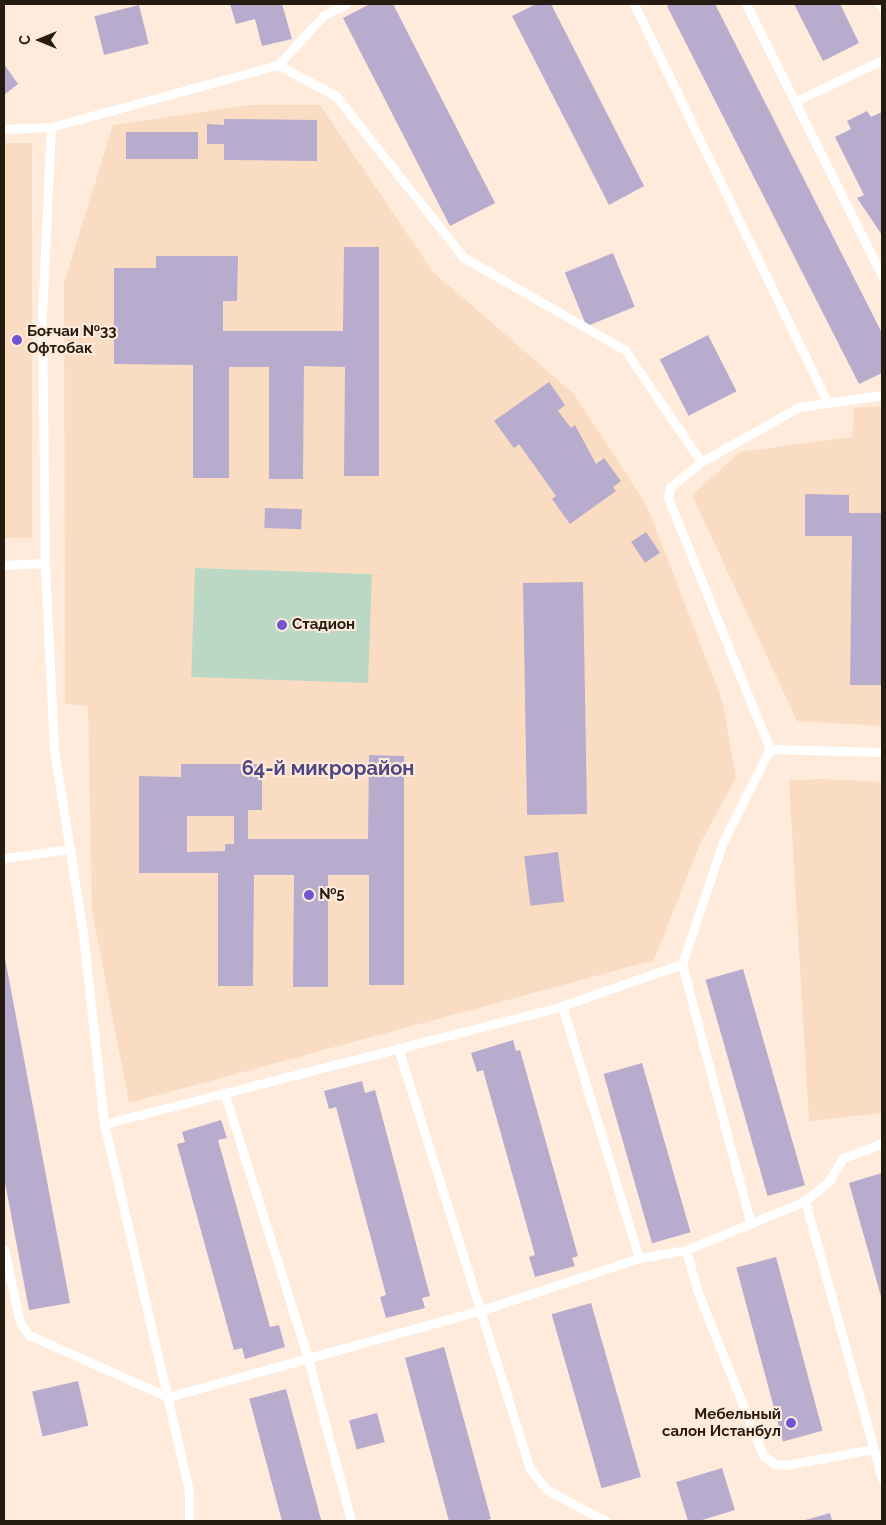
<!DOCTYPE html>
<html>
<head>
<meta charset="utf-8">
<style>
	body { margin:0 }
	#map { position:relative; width:886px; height:1525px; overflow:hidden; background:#feebdb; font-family:Raleway,sans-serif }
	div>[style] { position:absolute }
	.built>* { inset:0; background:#fadcc2; transform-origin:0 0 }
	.green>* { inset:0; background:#bbd8c4; transform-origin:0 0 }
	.building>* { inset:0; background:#b7abce; transform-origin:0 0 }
	.service>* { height:9px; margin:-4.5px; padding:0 4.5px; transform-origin:4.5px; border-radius:4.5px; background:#fff }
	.dots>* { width:14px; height:14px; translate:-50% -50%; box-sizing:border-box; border:2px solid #feebdb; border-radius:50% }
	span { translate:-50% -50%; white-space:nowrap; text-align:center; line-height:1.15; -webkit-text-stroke:4px #feebdb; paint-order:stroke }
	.poi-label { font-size:15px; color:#261b11; font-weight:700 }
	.left { translate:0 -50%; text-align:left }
	.right { translate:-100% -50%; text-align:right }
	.district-label { font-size:20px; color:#4f4684; font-weight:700 }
	.frame { position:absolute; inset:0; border:5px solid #261b11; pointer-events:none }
	.north { position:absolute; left:15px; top:15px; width:50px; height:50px; -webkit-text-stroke:4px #feebdb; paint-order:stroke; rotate:270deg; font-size:14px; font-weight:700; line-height:20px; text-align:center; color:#261b11 }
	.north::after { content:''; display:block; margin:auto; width:18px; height:22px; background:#261b11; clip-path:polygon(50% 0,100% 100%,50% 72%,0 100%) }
</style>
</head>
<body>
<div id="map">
	<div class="built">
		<i style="clip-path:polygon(251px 105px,320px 105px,433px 272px,574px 394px,647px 506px,722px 700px,736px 778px,701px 842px,654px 960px,129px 1103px,92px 910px,88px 706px,65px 704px,64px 283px,113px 125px)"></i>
		<i style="left:4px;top:143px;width:28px;height:395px"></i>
		<i style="clip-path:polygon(882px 406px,882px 726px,797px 721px,692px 495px,740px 452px,852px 437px,854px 408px)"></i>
		<i style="clip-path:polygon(825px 779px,882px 782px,882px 1113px,809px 1121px,789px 780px)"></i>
	</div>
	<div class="green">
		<i style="left:195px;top:568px;width:177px;height:109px;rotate:2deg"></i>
	</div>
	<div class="building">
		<i style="clip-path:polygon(230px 4px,282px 4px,292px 39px,262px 46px,255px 19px,236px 24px)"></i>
		<i style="clip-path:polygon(370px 4px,393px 4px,495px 203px,450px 226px,343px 18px)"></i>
		<i style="clip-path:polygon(536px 4px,551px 4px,644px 186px,609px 205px,512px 16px)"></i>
		<i style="clip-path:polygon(672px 4px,715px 4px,882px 333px,882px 373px,859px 384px,667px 6px)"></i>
		<i style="clip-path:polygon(794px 4px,840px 4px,859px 43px,823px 61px)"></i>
		<i style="left:139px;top:5px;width:40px;height:46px;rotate:76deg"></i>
		<i style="clip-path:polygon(4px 64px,18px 84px,4px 95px)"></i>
		<i style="clip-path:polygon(867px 111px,871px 117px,882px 112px,882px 235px,857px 198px,864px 195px,835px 137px,851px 129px,847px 121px)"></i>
		<i style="clip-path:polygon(224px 119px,317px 120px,317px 161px,224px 160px,224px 144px,207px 144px,207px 124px,224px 125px)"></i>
		<i style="left:198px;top:132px;width:27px;height:72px;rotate:90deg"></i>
		<i style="clip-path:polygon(344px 247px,379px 247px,379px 476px,344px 476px,345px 367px,304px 366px,303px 479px,269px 479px,269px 367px,229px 367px,229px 478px,193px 478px,193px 365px,114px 364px,114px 268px,156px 268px,156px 256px,238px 256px,237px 301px,223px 301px,223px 331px,343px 331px)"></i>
		<i style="left:613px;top:253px;width:58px;height:52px;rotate:68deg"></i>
		<i style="left:708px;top:335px;width:63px;height:54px;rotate:63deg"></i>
		<i style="clip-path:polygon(549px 382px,565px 405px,558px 411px,571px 428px,575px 425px,596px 464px,604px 458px,621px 481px,613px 487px,616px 491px,570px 524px,552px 499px,556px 496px,519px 444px,514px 448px,494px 421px)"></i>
		<i style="clip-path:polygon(805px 494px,849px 495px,849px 513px,882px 513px,882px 685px,850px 685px,852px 536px,805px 536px)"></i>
		<i style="left:265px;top:508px;width:37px;height:20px;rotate:2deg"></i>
		<i style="left:646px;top:532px;width:25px;height:18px;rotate:56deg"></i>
		<i style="left:583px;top:582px;width:232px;height:60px;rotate:89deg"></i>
		<i style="clip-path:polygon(evenodd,369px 755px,404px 756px,404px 985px,369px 985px,369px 875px,328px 875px,328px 987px,293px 987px,294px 875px,254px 875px,253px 986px,218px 986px,218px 873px,139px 873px,139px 776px,181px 777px,181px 764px,262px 764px,262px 810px,248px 810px,248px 839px,368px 839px,369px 755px,187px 816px,234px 816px,234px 844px,225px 844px,225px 851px,187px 852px,187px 816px)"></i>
		<i style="left:558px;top:852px;width:50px;height:34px;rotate:83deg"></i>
		<i style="clip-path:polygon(4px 953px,70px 1303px,29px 1310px,4px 1177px)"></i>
		<i style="left:743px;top:969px;width:225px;height:39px;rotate:74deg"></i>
		<i style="clip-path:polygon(513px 1040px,516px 1051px,520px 1050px,578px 1256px,572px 1258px,575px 1266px,535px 1277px,529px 1257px,535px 1255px,483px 1070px,477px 1072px,471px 1053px)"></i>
		<i style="left:642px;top:1063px;width:176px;height:40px;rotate:74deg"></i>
		<i style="clip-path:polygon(362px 1081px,365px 1093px,375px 1090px,430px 1296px,422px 1298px,425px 1308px,386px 1318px,380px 1297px,386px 1295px,336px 1107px,329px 1109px,324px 1091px)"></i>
		<i style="clip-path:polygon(221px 1120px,227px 1138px,218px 1140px,270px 1327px,279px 1325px,285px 1347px,245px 1359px,242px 1348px,234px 1350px,177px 1144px,185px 1142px,182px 1132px)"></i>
		<i style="clip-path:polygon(882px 1173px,882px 1300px,849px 1183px)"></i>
		<i style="left:776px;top:1257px;width:180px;height:41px;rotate:75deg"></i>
		<i style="left:591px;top:1303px;width:181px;height:41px;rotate:74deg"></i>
		<i style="clip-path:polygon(444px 1347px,491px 1519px,483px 1521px,449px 1521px,405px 1358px)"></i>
		<i style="left:78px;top:1381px;width:46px;height:47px;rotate:77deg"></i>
		<i style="left:286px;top:1389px;width:137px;height:38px;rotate:75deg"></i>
		<i style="left:377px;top:1413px;width:30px;height:29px;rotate:75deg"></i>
		<i style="left:722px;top:1468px;width:44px;height:48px;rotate:73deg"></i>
		<i style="clip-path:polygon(830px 1513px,832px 1521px,802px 1521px)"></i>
	</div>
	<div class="service">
		<i style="left:634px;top:4px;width:440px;rotate:64.1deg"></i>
		<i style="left:746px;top:4px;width:304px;rotate:63.4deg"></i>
		<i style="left:880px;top:4px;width:4px;rotate:63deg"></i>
		<i style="left:278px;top:65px;width:68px;rotate:-47.4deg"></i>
		<i style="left:324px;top:15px;width:25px;rotate:-27deg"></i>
		<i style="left:796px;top:101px;width:95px;rotate:-25.5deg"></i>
		<i style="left:4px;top:129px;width:47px;rotate:-2.4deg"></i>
		<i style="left:701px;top:462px;width:112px;rotate:-29.3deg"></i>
		<i style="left:799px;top:407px;width:84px;rotate:-8.2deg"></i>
		<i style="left:4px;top:565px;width:41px;rotate:-2.8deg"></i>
		<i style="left:4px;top:858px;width:67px;rotate:-7.8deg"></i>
		<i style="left:682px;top:964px;width:266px;rotate:75.2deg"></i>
		<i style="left:562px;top:1006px;width:264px;rotate:73deg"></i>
		<i style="left:398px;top:1048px;width:441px;rotate:72.6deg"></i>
		<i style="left:530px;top:1469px;width:27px;rotate:51deg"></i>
		<i style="left:547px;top:1490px;width:67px;rotate:27.7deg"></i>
		<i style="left:225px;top:1095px;width:277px;rotate:72.5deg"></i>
		<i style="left:308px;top:1359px;width:168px;rotate:75.1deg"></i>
		<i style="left:104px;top:1124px;width:473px;rotate:-14.4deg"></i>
		<i style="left:562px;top:1006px;width:127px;rotate:-19.3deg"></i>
		<i style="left:682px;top:964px;width:129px;rotate:-71.4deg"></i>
		<i style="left:723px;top:842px;width:104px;rotate:-63.2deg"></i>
		<i style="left:770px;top:749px;width:112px;rotate:1.5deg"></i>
		<i style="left:805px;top:1201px;width:288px;rotate:74.5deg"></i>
		<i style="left:4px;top:1249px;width:76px;rotate:77.8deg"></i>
		<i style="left:20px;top:1323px;width:15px;rotate:53deg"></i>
		<i style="left:29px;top:1335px;width:152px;rotate:24deg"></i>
		<i style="left:168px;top:1397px;width:326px;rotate:-15.5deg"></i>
		<i style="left:482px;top:1310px;width:165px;rotate:-18.3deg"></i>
		<i style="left:639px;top:1258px;width:48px;rotate:-9.7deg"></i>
		<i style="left:686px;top:1250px;width:129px;rotate:-22.4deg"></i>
		<i style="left:805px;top:1201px;width:31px;rotate:-40deg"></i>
		<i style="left:829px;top:1181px;width:27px;rotate:-59deg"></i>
		<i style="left:843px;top:1158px;width:42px;rotate:-21deg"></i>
		<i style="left:686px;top:1250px;width:41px;rotate:74.6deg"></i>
		<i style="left:697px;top:1290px;width:178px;rotate:68.2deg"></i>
		<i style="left:763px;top:1455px;width:14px;rotate:39deg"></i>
		<i style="left:774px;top:1464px;width:12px;rotate:5deg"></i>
		<i style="left:786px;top:1465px;width:88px;rotate:-10.4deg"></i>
		<i style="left:189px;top:1521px;width:30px;rotate:-90deg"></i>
		<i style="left:189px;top:1491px;width:377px;rotate:-103deg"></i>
		<i style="left:104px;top:1124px;width:192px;rotate:-96.3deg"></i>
		<i style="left:83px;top:933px;width:185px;rotate:-99deg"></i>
		<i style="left:54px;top:750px;width:187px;rotate:-92.8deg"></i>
		<i style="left:45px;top:563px;width:247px;rotate:-90.7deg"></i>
		<i style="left:42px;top:316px;width:189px;rotate:-87.3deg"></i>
		<i style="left:51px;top:127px;width:235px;rotate:-15.3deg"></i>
		<i style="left:278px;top:65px;width:66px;rotate:28.1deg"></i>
		<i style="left:336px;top:96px;width:205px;rotate:51.7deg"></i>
		<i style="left:463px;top:257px;width:187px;rotate:29.9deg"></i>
		<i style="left:625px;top:350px;width:135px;rotate:55.8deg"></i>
		<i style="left:701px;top:462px;width:40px;rotate:141deg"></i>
		<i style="left:670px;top:487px;width:11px;rotate:100deg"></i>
		<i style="left:668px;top:498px;width:271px;rotate:67.9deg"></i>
	</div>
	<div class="dots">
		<i style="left:17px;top:340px;background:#6e56cf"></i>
		<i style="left:282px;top:625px;background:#6e56cf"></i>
		<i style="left:309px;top:895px;background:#6e56cf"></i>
		<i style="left:791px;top:1423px;background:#6e56cf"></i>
	</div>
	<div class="poi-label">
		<span class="left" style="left:27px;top:340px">Боғчаи №33<br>Офтобак</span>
		<span class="left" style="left:292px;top:625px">Стадион</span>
		<span class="left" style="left:319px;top:895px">№5</span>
		<span class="right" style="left:781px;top:1423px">Мебельный<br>салон Истанбул</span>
	</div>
	<div class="district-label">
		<span style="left:328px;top:768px">64-й микрорайон</span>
	</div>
	<div class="frame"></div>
	<div class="north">С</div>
</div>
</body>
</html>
